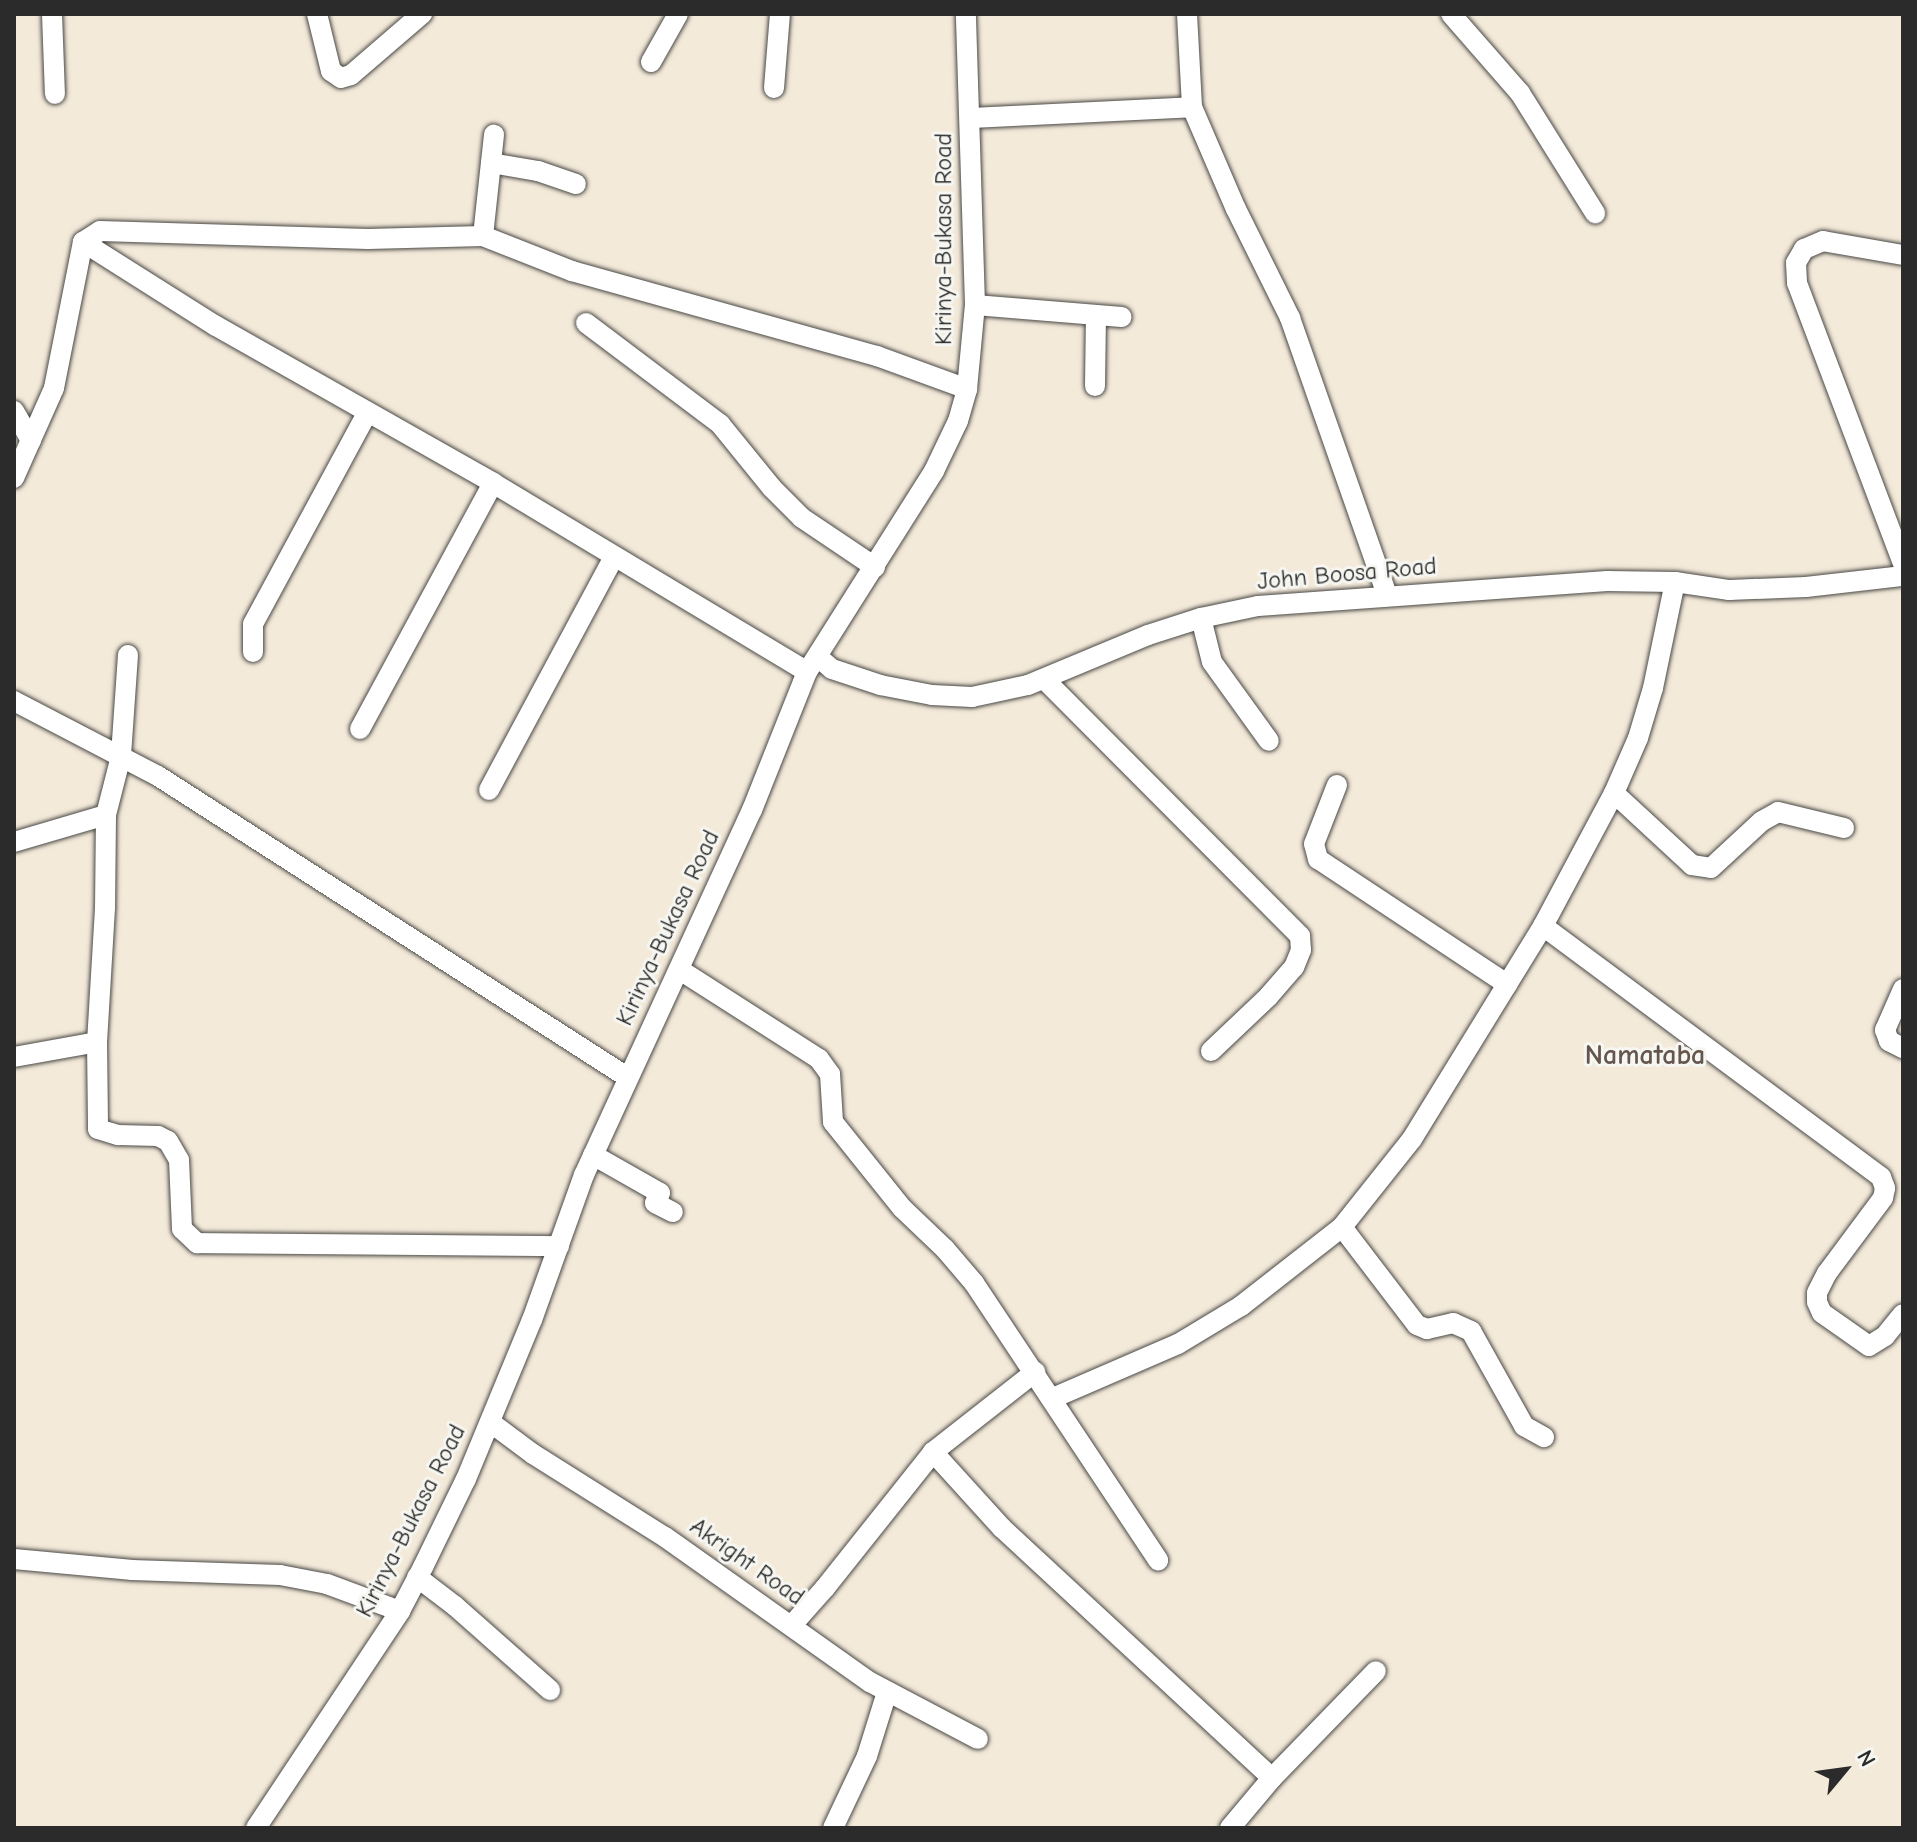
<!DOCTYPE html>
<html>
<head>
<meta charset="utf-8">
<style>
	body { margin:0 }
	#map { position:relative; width:1917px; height:1842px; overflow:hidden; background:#f4eada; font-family:"Comic Neue",sans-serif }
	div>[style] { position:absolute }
	.roads { filter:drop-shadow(0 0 2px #494845) drop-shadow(0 0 2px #494845) }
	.minor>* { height:20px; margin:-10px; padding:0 10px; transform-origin:10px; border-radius:10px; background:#fff }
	span { translate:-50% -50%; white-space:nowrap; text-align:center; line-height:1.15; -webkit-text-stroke:6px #f6f6f2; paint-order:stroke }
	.street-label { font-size:24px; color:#2b2b2b }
	.quarter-label { font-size:28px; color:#65564d; font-weight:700 }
	.frame { position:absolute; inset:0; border:16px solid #2b2b2b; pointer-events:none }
	.north { position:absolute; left:1805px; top:1730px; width:80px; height:80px; -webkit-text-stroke:6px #f6f6f2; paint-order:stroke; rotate:61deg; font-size:22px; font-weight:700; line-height:32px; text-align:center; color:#2b2b2b }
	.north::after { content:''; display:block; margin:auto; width:28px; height:36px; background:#2b2b2b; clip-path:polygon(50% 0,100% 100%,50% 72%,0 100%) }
</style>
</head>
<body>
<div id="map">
	<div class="roads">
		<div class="minor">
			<i style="left:52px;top:14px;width:80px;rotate:87.9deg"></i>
			<i style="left:317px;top:14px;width:59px;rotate:76.2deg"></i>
			<i style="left:331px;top:71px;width:12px;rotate:35deg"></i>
			<i style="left:341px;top:78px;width:10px;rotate:-17deg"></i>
			<i style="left:351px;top:75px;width:94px;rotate:-40.7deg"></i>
			<i style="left:1187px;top:14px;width:93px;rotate:86.9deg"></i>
			<i style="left:1192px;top:107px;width:111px;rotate:66.7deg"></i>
			<i style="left:1236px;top:209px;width:122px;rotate:63.6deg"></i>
			<i style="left:1290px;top:318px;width:293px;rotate:70.7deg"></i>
			<i style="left:1451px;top:14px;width:105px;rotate:48.9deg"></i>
			<i style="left:1520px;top:93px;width:142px;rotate:58deg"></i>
			<i style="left:651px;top:62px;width:55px;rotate:-60.6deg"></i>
			<i style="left:774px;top:88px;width:74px;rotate:-85.4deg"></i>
			<i style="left:971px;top:118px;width:221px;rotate:-2.8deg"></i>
			<i style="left:491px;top:163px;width:48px;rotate:9.7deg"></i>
			<i style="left:538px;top:171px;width:40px;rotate:18.9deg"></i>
			<i style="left:483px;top:236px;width:102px;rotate:-83.8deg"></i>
			<i style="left:83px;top:242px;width:157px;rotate:32.3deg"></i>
			<i style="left:216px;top:326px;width:318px;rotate:29.5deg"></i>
			<i style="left:493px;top:483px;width:366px;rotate:31deg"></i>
			<i style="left:1903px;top:255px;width:81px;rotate:-170.1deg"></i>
			<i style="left:1823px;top:241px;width:21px;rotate:157deg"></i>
			<i style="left:1804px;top:249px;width:16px;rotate:120deg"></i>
			<i style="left:1796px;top:263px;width:20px;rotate:87deg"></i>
			<i style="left:1797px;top:283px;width:299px;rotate:69.3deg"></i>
			<i style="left:975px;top:305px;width:147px;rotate:4.7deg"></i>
			<i style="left:586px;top:323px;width:168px;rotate:37deg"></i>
			<i style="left:720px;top:424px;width:82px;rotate:50.9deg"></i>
			<i style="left:772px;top:488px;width:42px;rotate:45deg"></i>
			<i style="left:802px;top:518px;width:88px;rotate:33.9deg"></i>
			<i style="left:1095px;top:386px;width:71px;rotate:-89.2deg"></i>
			<i style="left:14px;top:411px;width:34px;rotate:60deg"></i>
			<i style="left:14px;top:478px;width:98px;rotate:-66deg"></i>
			<i style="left:54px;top:388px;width:149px;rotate:-78.8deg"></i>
			<i style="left:83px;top:242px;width:20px;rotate:-33deg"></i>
			<i style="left:100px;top:231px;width:268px;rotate:1.7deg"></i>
			<i style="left:368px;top:239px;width:115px;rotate:-1.5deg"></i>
			<i style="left:483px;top:236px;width:96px;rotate:21.5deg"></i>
			<i style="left:572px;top:271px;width:317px;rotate:15.6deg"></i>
			<i style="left:877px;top:356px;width:96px;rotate:20.1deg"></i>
			<i style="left:1201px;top:618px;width:45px;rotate:76deg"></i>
			<i style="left:1212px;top:662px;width:97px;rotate:54.2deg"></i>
			<i style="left:253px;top:652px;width:28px;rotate:-90deg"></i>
			<i style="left:253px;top:624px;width:240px;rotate:-61.6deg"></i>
			<i style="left:128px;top:655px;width:101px;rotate:94deg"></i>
			<i style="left:121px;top:756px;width:61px;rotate:104.3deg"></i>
			<i style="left:106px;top:815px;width:93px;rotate:90.6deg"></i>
			<i style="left:105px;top:908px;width:134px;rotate:93.4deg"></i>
			<i style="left:97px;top:1042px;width:87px;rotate:89.3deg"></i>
			<i style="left:98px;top:1129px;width:21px;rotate:17deg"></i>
			<i style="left:118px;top:1135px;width:40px;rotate:1.4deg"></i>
			<i style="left:158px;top:1136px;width:11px;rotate:27deg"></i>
			<i style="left:168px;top:1141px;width:22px;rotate:60deg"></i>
			<i style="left:179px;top:1160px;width:69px;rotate:87.5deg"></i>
			<i style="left:182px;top:1229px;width:21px;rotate:43deg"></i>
			<i style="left:197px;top:1243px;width:362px;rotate:0.5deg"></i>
			<i style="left:818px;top:657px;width:18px;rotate:41deg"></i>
			<i style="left:832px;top:669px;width:51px;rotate:18.4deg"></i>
			<i style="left:880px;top:685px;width:53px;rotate:10.9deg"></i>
			<i style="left:932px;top:695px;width:40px;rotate:2.9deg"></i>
			<i style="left:972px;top:697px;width:57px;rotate:-12.1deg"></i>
			<i style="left:1028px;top:685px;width:130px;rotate:-22.6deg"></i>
			<i style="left:1148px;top:635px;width:56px;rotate:-17.8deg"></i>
			<i style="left:1201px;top:618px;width:58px;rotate:-11.9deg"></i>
			<i style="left:1258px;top:606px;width:350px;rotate:-4.1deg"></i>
			<i style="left:1607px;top:581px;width:68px;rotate:0.8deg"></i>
			<i style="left:1675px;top:582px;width:55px;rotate:8.4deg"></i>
			<i style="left:1729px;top:590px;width:77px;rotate:-2.2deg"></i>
			<i style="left:1806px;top:587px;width:98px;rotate:-6.5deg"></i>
			<i style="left:1044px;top:679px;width:363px;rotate:45.1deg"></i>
			<i style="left:1300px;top:936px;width:14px;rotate:86deg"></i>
			<i style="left:1301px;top:950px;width:18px;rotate:112deg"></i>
			<i style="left:1294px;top:967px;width:38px;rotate:131deg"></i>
			<i style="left:1269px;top:996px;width:80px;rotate:136.5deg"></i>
			<i style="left:14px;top:701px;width:162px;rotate:27.5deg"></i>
			<i style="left:158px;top:776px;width:557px;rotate:32.69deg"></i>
			<i style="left:360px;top:729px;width:280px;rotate:-61.6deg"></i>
			<i style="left:1337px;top:785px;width:63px;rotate:111.3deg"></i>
			<i style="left:1314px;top:844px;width:16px;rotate:75deg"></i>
			<i style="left:1318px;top:859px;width:227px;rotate:33.5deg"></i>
			<i style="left:489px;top:790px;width:264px;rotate:-61.8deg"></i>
			<i style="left:1614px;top:793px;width:106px;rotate:42.7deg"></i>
			<i style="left:1692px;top:865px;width:19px;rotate:9deg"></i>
			<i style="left:1711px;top:868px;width:69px;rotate:-42.7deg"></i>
			<i style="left:1762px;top:821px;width:18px;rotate:-29deg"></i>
			<i style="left:1778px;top:812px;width:68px;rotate:13.6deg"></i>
			<i style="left:14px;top:842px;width:96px;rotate:-16.4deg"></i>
			<i style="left:1543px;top:926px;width:421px;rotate:36.6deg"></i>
			<i style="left:1881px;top:1177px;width:12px;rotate:70deg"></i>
			<i style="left:1885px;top:1188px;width:10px;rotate:101deg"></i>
			<i style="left:1883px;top:1198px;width:94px;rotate:126.7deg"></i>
			<i style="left:1827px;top:1273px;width:22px;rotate:117deg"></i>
			<i style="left:1817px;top:1293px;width:9px;rotate:90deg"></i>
			<i style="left:1817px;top:1302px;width:12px;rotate:66deg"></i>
			<i style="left:1822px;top:1313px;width:57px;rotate:35.1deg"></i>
			<i style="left:1869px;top:1346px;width:19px;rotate:-32deg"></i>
			<i style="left:1885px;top:1336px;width:28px;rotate:-51deg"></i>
			<i style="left:680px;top:970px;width:165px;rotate:32.6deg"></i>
			<i style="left:819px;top:1059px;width:19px;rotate:54deg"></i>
			<i style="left:830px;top:1074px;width:48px;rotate:86.4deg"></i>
			<i style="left:833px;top:1122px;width:110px;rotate:51.3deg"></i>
			<i style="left:902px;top:1208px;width:59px;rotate:43.6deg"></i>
			<i style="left:945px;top:1249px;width:45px;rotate:49.5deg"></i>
			<i style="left:974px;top:1283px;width:333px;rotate:56.4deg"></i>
			<i style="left:1903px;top:989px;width:45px;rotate:113.7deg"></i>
			<i style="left:1885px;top:1030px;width:12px;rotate:70deg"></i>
			<i style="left:1889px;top:1041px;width:16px;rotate:27deg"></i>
			<i style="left:14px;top:1057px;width:84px;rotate:-10.2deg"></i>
			<i style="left:593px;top:1155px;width:77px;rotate:29.6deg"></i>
			<i style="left:660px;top:1193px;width:11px;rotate:117deg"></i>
			<i style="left:655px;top:1203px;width:20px;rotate:27deg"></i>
			<i style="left:1342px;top:1227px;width:123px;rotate:52.6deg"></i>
			<i style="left:1417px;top:1325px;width:11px;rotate:22deg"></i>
			<i style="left:1427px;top:1329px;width:27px;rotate:-13deg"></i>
			<i style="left:1453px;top:1323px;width:20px;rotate:24deg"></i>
			<i style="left:1471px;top:1331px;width:109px;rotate:60.8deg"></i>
			<i style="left:1524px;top:1426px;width:23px;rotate:29deg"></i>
			<i style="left:1053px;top:1398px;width:136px;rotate:-23.4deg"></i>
			<i style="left:1178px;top:1344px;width:74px;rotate:-31.1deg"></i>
			<i style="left:1241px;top:1306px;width:128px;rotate:-38deg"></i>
			<i style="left:1342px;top:1227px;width:112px;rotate:-51.5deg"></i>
			<i style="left:1412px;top:1139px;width:250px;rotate:-58.4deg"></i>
			<i style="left:1543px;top:926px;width:151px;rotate:-61.9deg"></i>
			<i style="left:1614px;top:793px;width:60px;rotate:-66.4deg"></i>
			<i style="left:1638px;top:738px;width:52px;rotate:-73.3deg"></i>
			<i style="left:1653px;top:688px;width:108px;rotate:-78.3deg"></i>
			<i style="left:490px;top:1422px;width:54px;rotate:36.7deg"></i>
			<i style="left:533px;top:1454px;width:156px;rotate:32.2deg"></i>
			<i style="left:665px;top:1537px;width:251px;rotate:35.3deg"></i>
			<i style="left:870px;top:1682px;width:122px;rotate:27.8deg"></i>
			<i style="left:933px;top:1452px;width:103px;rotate:47.8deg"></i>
			<i style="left:1002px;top:1528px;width:368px;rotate:42.8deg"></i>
			<i style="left:14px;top:1559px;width:119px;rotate:5.3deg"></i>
			<i style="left:132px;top:1570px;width:148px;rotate:1.9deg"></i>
			<i style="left:280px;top:1575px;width:48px;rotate:10.8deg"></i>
			<i style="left:327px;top:1584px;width:78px;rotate:20.3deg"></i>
			<i style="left:417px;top:1577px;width:48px;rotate:37.3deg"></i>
			<i style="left:455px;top:1606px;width:127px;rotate:41.5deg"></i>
			<i style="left:792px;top:1625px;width:50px;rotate:-48.3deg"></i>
			<i style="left:825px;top:1588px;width:174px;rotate:-51.5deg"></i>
			<i style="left:933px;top:1452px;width:130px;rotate:-38.1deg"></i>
			<i style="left:256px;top:1828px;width:260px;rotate:-56.4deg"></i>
			<i style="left:400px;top:1611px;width:50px;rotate:-62.4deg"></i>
			<i style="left:423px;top:1567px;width:98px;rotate:-64deg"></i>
			<i style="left:466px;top:1479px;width:172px;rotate:-67.5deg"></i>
			<i style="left:532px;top:1320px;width:154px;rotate:-70.3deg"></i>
			<i style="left:584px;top:1175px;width:402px;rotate:-65.3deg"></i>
			<i style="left:752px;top:810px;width:149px;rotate:-68.3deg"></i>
			<i style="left:807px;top:672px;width:238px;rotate:-57.7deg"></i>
			<i style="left:934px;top:471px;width:55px;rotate:-64.4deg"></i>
			<i style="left:958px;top:421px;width:33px;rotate:-74deg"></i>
			<i style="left:967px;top:389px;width:84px;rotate:-84.6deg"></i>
			<i style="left:975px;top:305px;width:291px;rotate:-91.8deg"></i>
			<i style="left:833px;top:1828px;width:80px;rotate:-64.7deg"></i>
			<i style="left:867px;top:1756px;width:67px;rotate:-72.6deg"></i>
			<i style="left:1230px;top:1828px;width:65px;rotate:-50deg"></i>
			<i style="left:1272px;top:1778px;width:149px;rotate:-45.8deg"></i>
		</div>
	</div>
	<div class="street-label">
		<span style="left:944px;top:239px;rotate:-90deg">Kirinya-Bukasa Road</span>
		<span style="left:1347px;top:574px;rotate:-5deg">John Boosa Road</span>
		<span style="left:668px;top:928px;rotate:-65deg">Kirinya-Bukasa Road</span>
		<span style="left:411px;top:1521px;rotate:-63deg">Kirinya-Bukasa Road</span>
		<span style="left:747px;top:1562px;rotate:35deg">Akright Road</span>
	</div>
	<div class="quarter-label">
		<span style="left:1645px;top:1055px">Namataba</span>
	</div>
	<div class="frame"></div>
	<div class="north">N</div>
</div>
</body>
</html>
